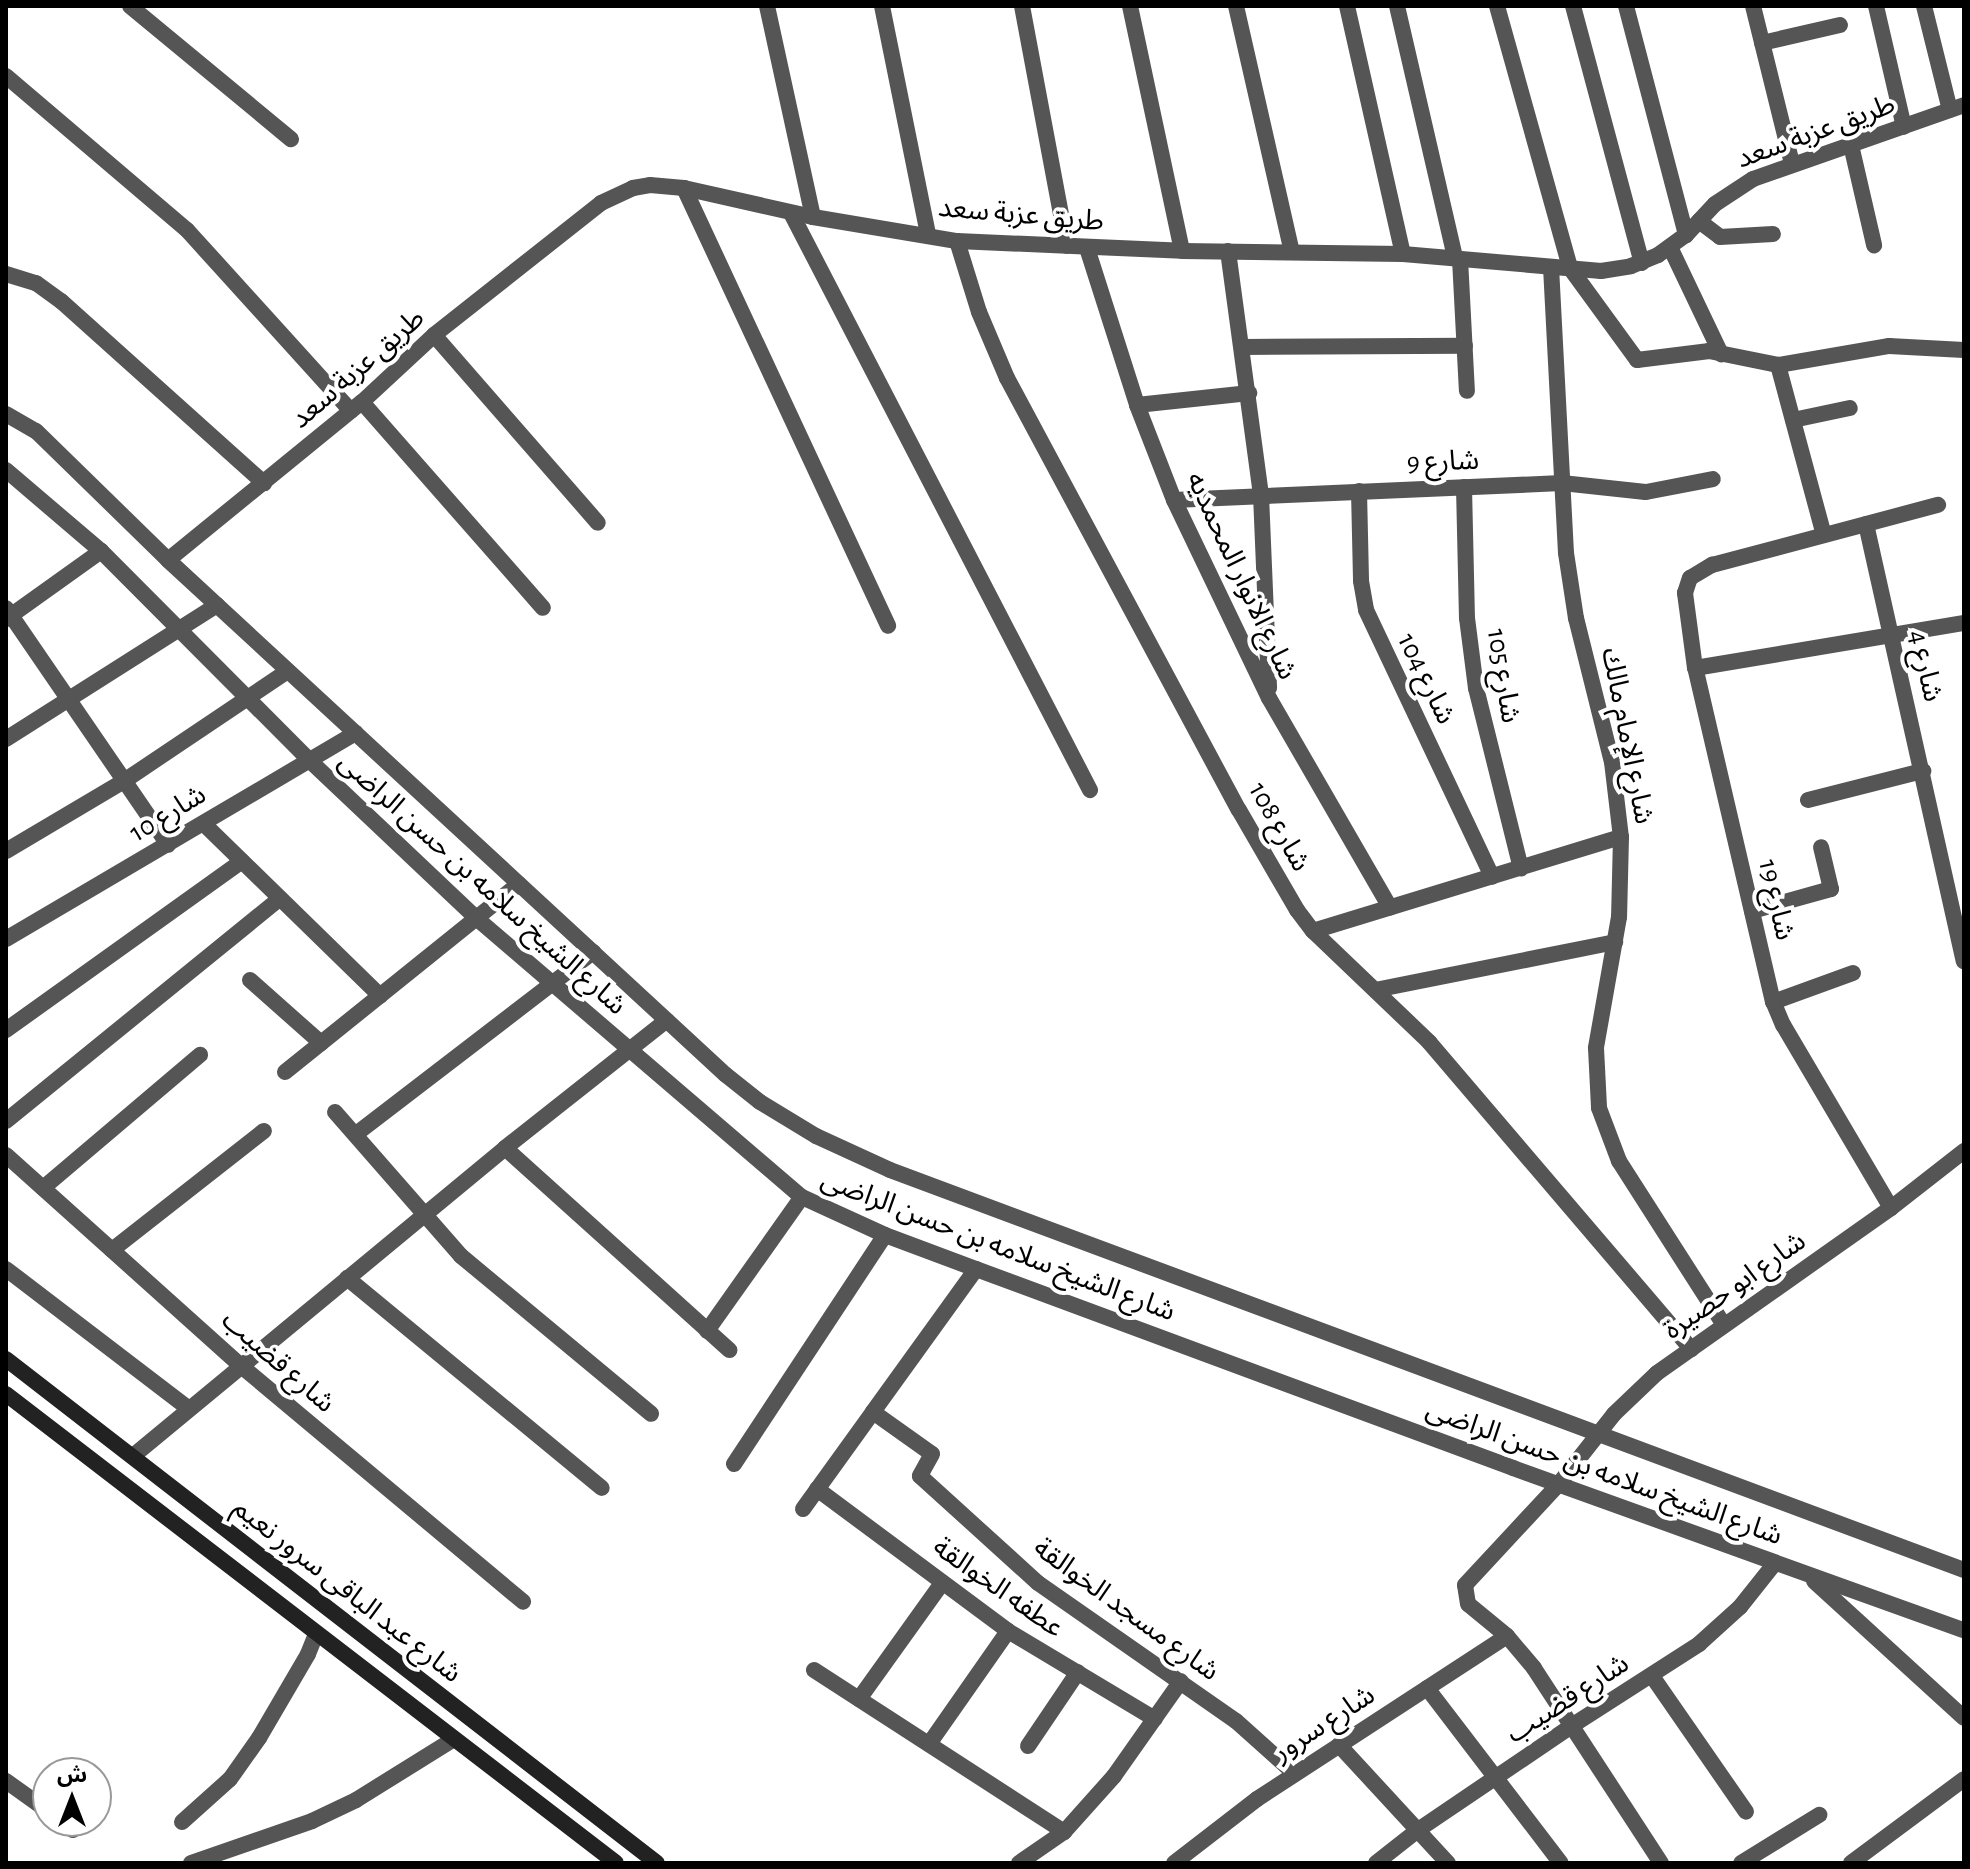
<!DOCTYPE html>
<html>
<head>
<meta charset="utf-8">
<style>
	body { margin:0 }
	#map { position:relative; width:1970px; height:1869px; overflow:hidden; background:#fff; font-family:"Alegreya Sans","Noto Sans Arabic",sans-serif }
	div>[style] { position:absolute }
	.street>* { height:16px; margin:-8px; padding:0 8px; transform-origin:8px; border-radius:8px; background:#555 }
	.secondary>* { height:16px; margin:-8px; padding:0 8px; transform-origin:8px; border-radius:8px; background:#222 }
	span { translate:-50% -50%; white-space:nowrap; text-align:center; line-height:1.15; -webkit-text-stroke:8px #fff; paint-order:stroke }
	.street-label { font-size:28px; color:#000 }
	.frame { position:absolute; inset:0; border:8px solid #000; pointer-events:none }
	.north { position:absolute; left:32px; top:1757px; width:80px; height:80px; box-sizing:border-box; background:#fff; border:2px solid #999; border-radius:50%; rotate:0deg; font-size:22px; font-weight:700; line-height:32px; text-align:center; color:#000 }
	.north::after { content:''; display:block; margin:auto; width:28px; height:36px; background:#000; clip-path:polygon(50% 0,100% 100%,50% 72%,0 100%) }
</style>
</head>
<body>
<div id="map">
	<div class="street">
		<i style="left:130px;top:6px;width:209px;rotate:39.6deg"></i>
		<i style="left:767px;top:6px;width:216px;rotate:77.7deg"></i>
		<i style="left:882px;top:6px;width:233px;rotate:78.6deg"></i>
		<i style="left:1022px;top:6px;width:244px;rotate:79.4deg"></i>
		<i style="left:1130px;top:6px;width:250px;rotate:78deg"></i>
		<i style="left:1236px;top:6px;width:252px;rotate:77.2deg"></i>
		<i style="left:1347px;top:6px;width:254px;rotate:77.3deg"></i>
		<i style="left:1397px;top:6px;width:259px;rotate:77deg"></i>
		<i style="left:1497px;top:6px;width:272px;rotate:74.4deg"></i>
		<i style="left:1570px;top:268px;width:114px;rotate:53.9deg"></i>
		<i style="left:1637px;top:360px;width:73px;rotate:-7.1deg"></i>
		<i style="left:1709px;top:351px;width:70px;rotate:11.5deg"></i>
		<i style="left:1778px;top:365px;width:113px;rotate:-9.7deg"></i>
		<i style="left:1889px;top:346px;width:75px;rotate:3.1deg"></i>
		<i style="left:1573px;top:6px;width:266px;rotate:75deg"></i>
		<i style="left:1626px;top:6px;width:237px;rotate:75.3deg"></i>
		<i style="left:1753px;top:6px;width:163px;rotate:76.1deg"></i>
		<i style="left:1876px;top:6px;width:124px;rotate:77deg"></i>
		<i style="left:1924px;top:6px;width:107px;rotate:76deg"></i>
		<i style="left:1762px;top:43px;width:80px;rotate:-13deg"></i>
		<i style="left:6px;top:76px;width:238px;rotate:40.4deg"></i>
		<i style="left:187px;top:230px;width:244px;rotate:47.8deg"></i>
		<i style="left:1851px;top:145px;width:103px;rotate:77deg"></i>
		<i style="left:684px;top:188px;width:483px;rotate:65deg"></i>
		<i style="left:791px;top:213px;width:650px;rotate:62.61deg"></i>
		<i style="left:1699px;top:221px;width:26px;rotate:37deg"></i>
		<i style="left:1720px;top:237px;width:53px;rotate:-3.2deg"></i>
		<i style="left:957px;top:241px;width:74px;rotate:72.8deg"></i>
		<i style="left:979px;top:312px;width:72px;rotate:67deg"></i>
		<i style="left:1007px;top:378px;width:490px;rotate:61.8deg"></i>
		<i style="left:1239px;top:810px;width:116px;rotate:59.9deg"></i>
		<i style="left:1297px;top:910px;width:26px;rotate:53deg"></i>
		<i style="left:1313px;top:931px;width:161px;rotate:43.7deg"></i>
		<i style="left:1429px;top:1042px;width:404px;rotate:49.5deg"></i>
		<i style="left:1670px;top:247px;width:119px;rotate:64.5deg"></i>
		<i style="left:1087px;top:248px;width:165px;rotate:72.3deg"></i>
		<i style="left:1137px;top:405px;width:102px;rotate:68.7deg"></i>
		<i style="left:1174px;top:500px;width:220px;rotate:64.4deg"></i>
		<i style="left:1269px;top:698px;width:242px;rotate:60deg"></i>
		<i style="left:1228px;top:251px;width:246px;rotate:82.3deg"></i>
		<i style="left:1261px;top:495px;width:193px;rotate:87.6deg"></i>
		<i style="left:1460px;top:259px;width:132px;rotate:87deg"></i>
		<i style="left:1551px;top:267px;width:286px;rotate:87deg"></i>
		<i style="left:1566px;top:553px;width:66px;rotate:81.3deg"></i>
		<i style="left:1576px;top:618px;width:148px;rotate:76deg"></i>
		<i style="left:1612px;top:762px;width:76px;rotate:83.2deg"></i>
		<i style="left:1621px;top:837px;width:80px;rotate:91.4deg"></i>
		<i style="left:1619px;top:917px;width:133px;rotate:100deg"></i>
		<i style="left:1596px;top:1048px;width:60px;rotate:87.1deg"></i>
		<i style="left:1599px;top:1108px;width:57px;rotate:69.3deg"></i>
		<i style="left:1619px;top:1161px;width:195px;rotate:57.4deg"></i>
		<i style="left:6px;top:274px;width:31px;rotate:17deg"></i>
		<i style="left:36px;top:283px;width:31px;rotate:36deg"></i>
		<i style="left:61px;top:301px;width:273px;rotate:41.9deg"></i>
		<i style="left:434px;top:335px;width:249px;rotate:48.9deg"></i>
		<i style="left:1243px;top:347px;width:222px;rotate:-0.3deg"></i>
		<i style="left:1778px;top:365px;width:176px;rotate:74.9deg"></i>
		<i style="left:362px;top:402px;width:274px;rotate:48.7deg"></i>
		<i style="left:1137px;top:405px;width:113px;rotate:-6.1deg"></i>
		<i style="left:6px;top:414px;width:34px;rotate:30deg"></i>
		<i style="left:36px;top:431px;width:185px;rotate:44.3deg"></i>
		<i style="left:168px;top:560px;width:759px;rotate:42.71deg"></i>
		<i style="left:726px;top:1075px;width:43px;rotate:38.5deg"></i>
		<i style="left:760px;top:1102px;width:66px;rotate:31.3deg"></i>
		<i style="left:816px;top:1136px;width:81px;rotate:24.7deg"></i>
		<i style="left:890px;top:1170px;width:1146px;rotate:20.43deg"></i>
		<i style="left:1793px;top:420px;width:58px;rotate:-11.9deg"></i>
		<i style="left:6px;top:470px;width:125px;rotate:40.5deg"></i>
		<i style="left:101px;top:551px;width:293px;rotate:45.1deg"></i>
		<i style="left:308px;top:759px;width:230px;rotate:43.4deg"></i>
		<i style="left:475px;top:917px;width:430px;rotate:40.6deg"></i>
		<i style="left:802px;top:1197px;width:91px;rotate:24.6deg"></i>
		<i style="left:885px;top:1235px;width:97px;rotate:20.5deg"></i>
		<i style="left:976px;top:1269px;width:573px;rotate:20.33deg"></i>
		<i style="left:1513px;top:1468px;width:479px;rotate:19.8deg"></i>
		<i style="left:1464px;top:487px;width:131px;rotate:88.7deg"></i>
		<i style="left:1467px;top:618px;width:71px;rotate:82.7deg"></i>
		<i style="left:1476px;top:688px;width:186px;rotate:76deg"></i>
		<i style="left:1359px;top:491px;width:90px;rotate:88.7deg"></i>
		<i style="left:1361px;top:581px;width:29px;rotate:80deg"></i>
		<i style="left:1366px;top:610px;width:295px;rotate:64.7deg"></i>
		<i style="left:1174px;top:500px;width:388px;rotate:-2.5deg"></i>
		<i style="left:1562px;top:483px;width:84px;rotate:6.1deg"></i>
		<i style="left:1646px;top:492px;width:68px;rotate:-11deg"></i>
		<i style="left:1866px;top:524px;width:448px;rotate:77.4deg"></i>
		<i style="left:168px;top:560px;width:250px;rotate:-39.2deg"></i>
		<i style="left:362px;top:402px;width:98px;rotate:-42.9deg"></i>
		<i style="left:434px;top:335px;width:213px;rotate:-38.3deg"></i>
		<i style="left:601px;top:203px;width:35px;rotate:-25deg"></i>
		<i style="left:633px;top:188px;width:17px;rotate:-10deg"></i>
		<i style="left:650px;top:185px;width:34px;rotate:5deg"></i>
		<i style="left:684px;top:188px;width:132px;rotate:12.7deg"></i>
		<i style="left:813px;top:217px;width:146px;rotate:9.5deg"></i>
		<i style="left:957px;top:241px;width:225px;rotate:2.5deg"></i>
		<i style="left:1182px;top:251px;width:221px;rotate:0.8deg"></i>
		<i style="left:1403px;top:254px;width:199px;rotate:4.9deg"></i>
		<i style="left:1601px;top:271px;width:30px;rotate:-9deg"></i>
		<i style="left:1631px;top:266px;width:29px;rotate:-22deg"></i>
		<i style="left:1658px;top:255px;width:34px;rotate:-36deg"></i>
		<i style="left:1686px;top:235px;width:42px;rotate:-46.9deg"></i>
		<i style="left:1715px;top:204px;width:45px;rotate:-33.3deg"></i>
		<i style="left:1753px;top:179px;width:224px;rotate:-19.3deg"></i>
		<i style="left:6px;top:608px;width:287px;rotate:55.6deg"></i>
		<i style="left:6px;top:619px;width:117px;rotate:-35.6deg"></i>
		<i style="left:1695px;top:668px;width:273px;rotate:-9.5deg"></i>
		<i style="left:6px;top:739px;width:250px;rotate:-32.4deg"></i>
		<i style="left:1808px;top:800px;width:119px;rotate:-14.2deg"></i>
		<i style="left:204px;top:824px;width:246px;rotate:44.3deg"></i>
		<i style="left:6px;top:851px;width:137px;rotate:-30.7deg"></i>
		<i style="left:124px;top:781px;width:197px;rotate:-33.9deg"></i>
		<i style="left:1752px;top:911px;width:82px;rotate:-15.6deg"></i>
		<i style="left:1831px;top:889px;width:43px;rotate:-103.4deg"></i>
		<i style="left:1313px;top:931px;width:322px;rotate:-17deg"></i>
		<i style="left:6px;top:939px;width:406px;rotate:-30.5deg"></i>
		<i style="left:250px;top:980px;width:95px;rotate:41.6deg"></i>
		<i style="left:1375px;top:990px;width:245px;rotate:-11.3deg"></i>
		<i style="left:1773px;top:1002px;width:85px;rotate:-19.9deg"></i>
		<i style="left:6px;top:1030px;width:290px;rotate:-35.6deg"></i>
		<i style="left:285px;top:1072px;width:300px;rotate:-38.8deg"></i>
		<i style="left:335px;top:1112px;width:191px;rotate:48.8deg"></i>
		<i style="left:461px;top:1256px;width:247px;rotate:39.7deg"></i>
		<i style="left:6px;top:1121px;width:353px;rotate:-39.1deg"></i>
		<i style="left:356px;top:1134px;width:299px;rotate:-37.5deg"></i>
		<i style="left:505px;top:1148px;width:302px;rotate:42deg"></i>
		<i style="left:6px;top:1155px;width:314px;rotate:41.9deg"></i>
		<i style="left:240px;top:1365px;width:369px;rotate:39.9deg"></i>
		<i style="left:43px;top:1188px;width:206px;rotate:-40.3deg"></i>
		<i style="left:1891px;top:1208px;width:212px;rotate:-120.5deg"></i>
		<i style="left:1783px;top:1025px;width:25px;rotate:-113deg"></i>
		<i style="left:1773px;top:1002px;width:343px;rotate:-103.1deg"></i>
		<i style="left:1695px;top:668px;width:76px;rotate:-97.6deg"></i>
		<i style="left:1685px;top:593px;width:16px;rotate:-72deg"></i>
		<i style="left:1690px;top:578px;width:26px;rotate:-31deg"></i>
		<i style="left:1712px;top:565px;width:234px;rotate:-14.9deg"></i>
		<i style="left:112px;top:1250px;width:193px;rotate:-38.1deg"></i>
		<i style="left:6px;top:1269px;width:230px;rotate:37.4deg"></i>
		<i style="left:976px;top:1269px;width:176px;rotate:125.8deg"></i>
		<i style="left:873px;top:1412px;width:72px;rotate:35.4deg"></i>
		<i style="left:932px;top:1454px;width:25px;rotate:119deg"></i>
		<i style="left:920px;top:1476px;width:159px;rotate:42.2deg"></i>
		<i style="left:1038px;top:1583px;width:241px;rotate:34.9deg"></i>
		<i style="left:1236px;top:1721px;width:79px;rotate:41.9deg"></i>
		<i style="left:347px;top:1278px;width:330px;rotate:39.5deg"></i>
		<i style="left:707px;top:1331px;width:164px;rotate:-54.7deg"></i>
		<i style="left:133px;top:1456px;width:483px;rotate:-39.6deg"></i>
		<i style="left:505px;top:1148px;width:206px;rotate:-38.3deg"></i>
		<i style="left:734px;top:1464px;width:274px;rotate:-56.6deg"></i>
		<i style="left:817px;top:1489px;width:238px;rotate:36.6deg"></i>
		<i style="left:1008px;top:1631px;width:171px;rotate:30.9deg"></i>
		<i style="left:803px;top:1509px;width:120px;rotate:-54.2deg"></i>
		<i style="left:1814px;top:1581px;width:203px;rotate:42.4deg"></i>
		<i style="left:814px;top:1670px;width:298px;rotate:32.9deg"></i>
		<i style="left:1652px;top:1676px;width:165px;rotate:55.3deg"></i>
		<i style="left:1427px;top:1688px;width:220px;rotate:52.6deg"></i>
		<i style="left:859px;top:1699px;width:143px;rotate:-54.4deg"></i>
		<i style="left:929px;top:1744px;width:138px;rotate:-55deg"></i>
		<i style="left:1339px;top:1745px;width:161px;rotate:47.3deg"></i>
		<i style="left:1028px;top:1746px;width:89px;rotate:-56deg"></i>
		<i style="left:6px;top:1781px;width:52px;rotate:35.5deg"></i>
		<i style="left:61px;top:1821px;width:15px;rotate:37deg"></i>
		<i style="left:182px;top:1822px;width:64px;rotate:-41.9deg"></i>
		<i style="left:230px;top:1779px;width:50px;rotate:-54.7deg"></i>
		<i style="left:259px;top:1738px;width:97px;rotate:-59.7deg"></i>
		<i style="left:308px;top:1654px;width:22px;rotate:-68deg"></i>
		<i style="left:191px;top:1863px;width:128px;rotate:-19.1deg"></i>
		<i style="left:312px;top:1821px;width:49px;rotate:-25.5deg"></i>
		<i style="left:356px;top:1800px;width:115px;rotate:-31.9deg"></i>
		<i style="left:1019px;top:1863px;width:55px;rotate:-34.6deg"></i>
		<i style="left:1064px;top:1832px;width:75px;rotate:-48.2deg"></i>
		<i style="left:1114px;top:1776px;width:116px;rotate:-54.8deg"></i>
		<i style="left:1174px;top:1863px;width:105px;rotate:-37.6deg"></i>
		<i style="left:1257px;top:1799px;width:298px;rotate:-33.1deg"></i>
		<i style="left:1376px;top:1863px;width:53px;rotate:-38.2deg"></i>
		<i style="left:1418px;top:1830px;width:187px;rotate:-34.1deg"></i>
		<i style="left:1573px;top:1725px;width:150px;rotate:-32.7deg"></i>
		<i style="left:1699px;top:1644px;width:55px;rotate:-42.1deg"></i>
		<i style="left:1740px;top:1607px;width:56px;rotate:-51.5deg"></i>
		<i style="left:1661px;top:1863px;width:233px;rotate:-123.1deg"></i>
		<i style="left:1534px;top:1668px;width:42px;rotate:-130.2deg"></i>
		<i style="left:1507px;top:1636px;width:50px;rotate:-140.6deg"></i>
		<i style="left:1468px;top:1604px;width:19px;rotate:-99deg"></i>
		<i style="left:1465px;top:1585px;width:137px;rotate:-47.1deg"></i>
		<i style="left:1558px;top:1485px;width:90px;rotate:-51.7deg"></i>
		<i style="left:1614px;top:1414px;width:59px;rotate:-43.6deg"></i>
		<i style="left:1657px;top:1373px;width:286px;rotate:-35.2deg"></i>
		<i style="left:1891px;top:1208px;width:93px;rotate:-38deg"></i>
		<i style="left:1741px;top:1863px;width:92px;rotate:-31.6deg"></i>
		<i style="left:1851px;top:1863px;width:141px;rotate:-36.6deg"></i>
	</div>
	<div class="secondary">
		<i style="left:6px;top:1359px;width:823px;rotate:37.75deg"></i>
		<i style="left:6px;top:1394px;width:769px;rotate:37.55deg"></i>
	</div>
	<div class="street-label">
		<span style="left:1816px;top:132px;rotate:-20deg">طريق عزبة سعد</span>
		<span style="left:1021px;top:215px;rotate:5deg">طريق عزبة سعد</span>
		<span style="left:358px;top:369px;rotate:-41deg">طريق عزبة سعد</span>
		<span style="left:1443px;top:462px;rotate:-2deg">شارع 9</span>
		<span style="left:1241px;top:576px;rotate:65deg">شارع الانوار المحمديه</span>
		<span style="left:1925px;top:666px;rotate:77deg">شارع 4</span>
		<span style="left:1503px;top:676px;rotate:81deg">شارع 105</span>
		<span style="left:1426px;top:679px;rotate:64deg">شارع 104</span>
		<span style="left:1627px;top:736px;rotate:79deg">شارع الإمام مالك</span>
		<span style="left:168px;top:814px;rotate:-31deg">شارع 10</span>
		<span style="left:1279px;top:827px;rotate:61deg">شارع 108</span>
		<span style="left:482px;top:884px;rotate:42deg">شارع الشيخ سلامه بن حسن الراضى</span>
		<span style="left:1776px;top:900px;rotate:77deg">شارع 19</span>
		<span style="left:998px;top:1246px;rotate:21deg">شارع الشيخ سلامه بن حسن الراضى</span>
		<span style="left:1735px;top:1286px;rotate:-35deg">شارع ابو حصيرة</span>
		<span style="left:278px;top:1362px;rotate:41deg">شارع قضيب</span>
		<span style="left:1604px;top:1473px;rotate:20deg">شارع الشيخ سلامه بن حسن الراضى</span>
		<span style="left:998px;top:1588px;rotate:35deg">عطفه الخوالقة</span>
		<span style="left:347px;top:1591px;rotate:38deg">شارع عبد الباقى سرور نعيم</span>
		<span style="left:1126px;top:1610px;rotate:36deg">شارع مسجد الخوالقة</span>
		<span style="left:1568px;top:1699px;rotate:-33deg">شارع قضيب</span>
		<span style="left:1324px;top:1724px;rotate:-33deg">شارع سرور</span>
	</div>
	<div class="frame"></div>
	<div class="north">ش</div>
</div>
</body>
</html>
